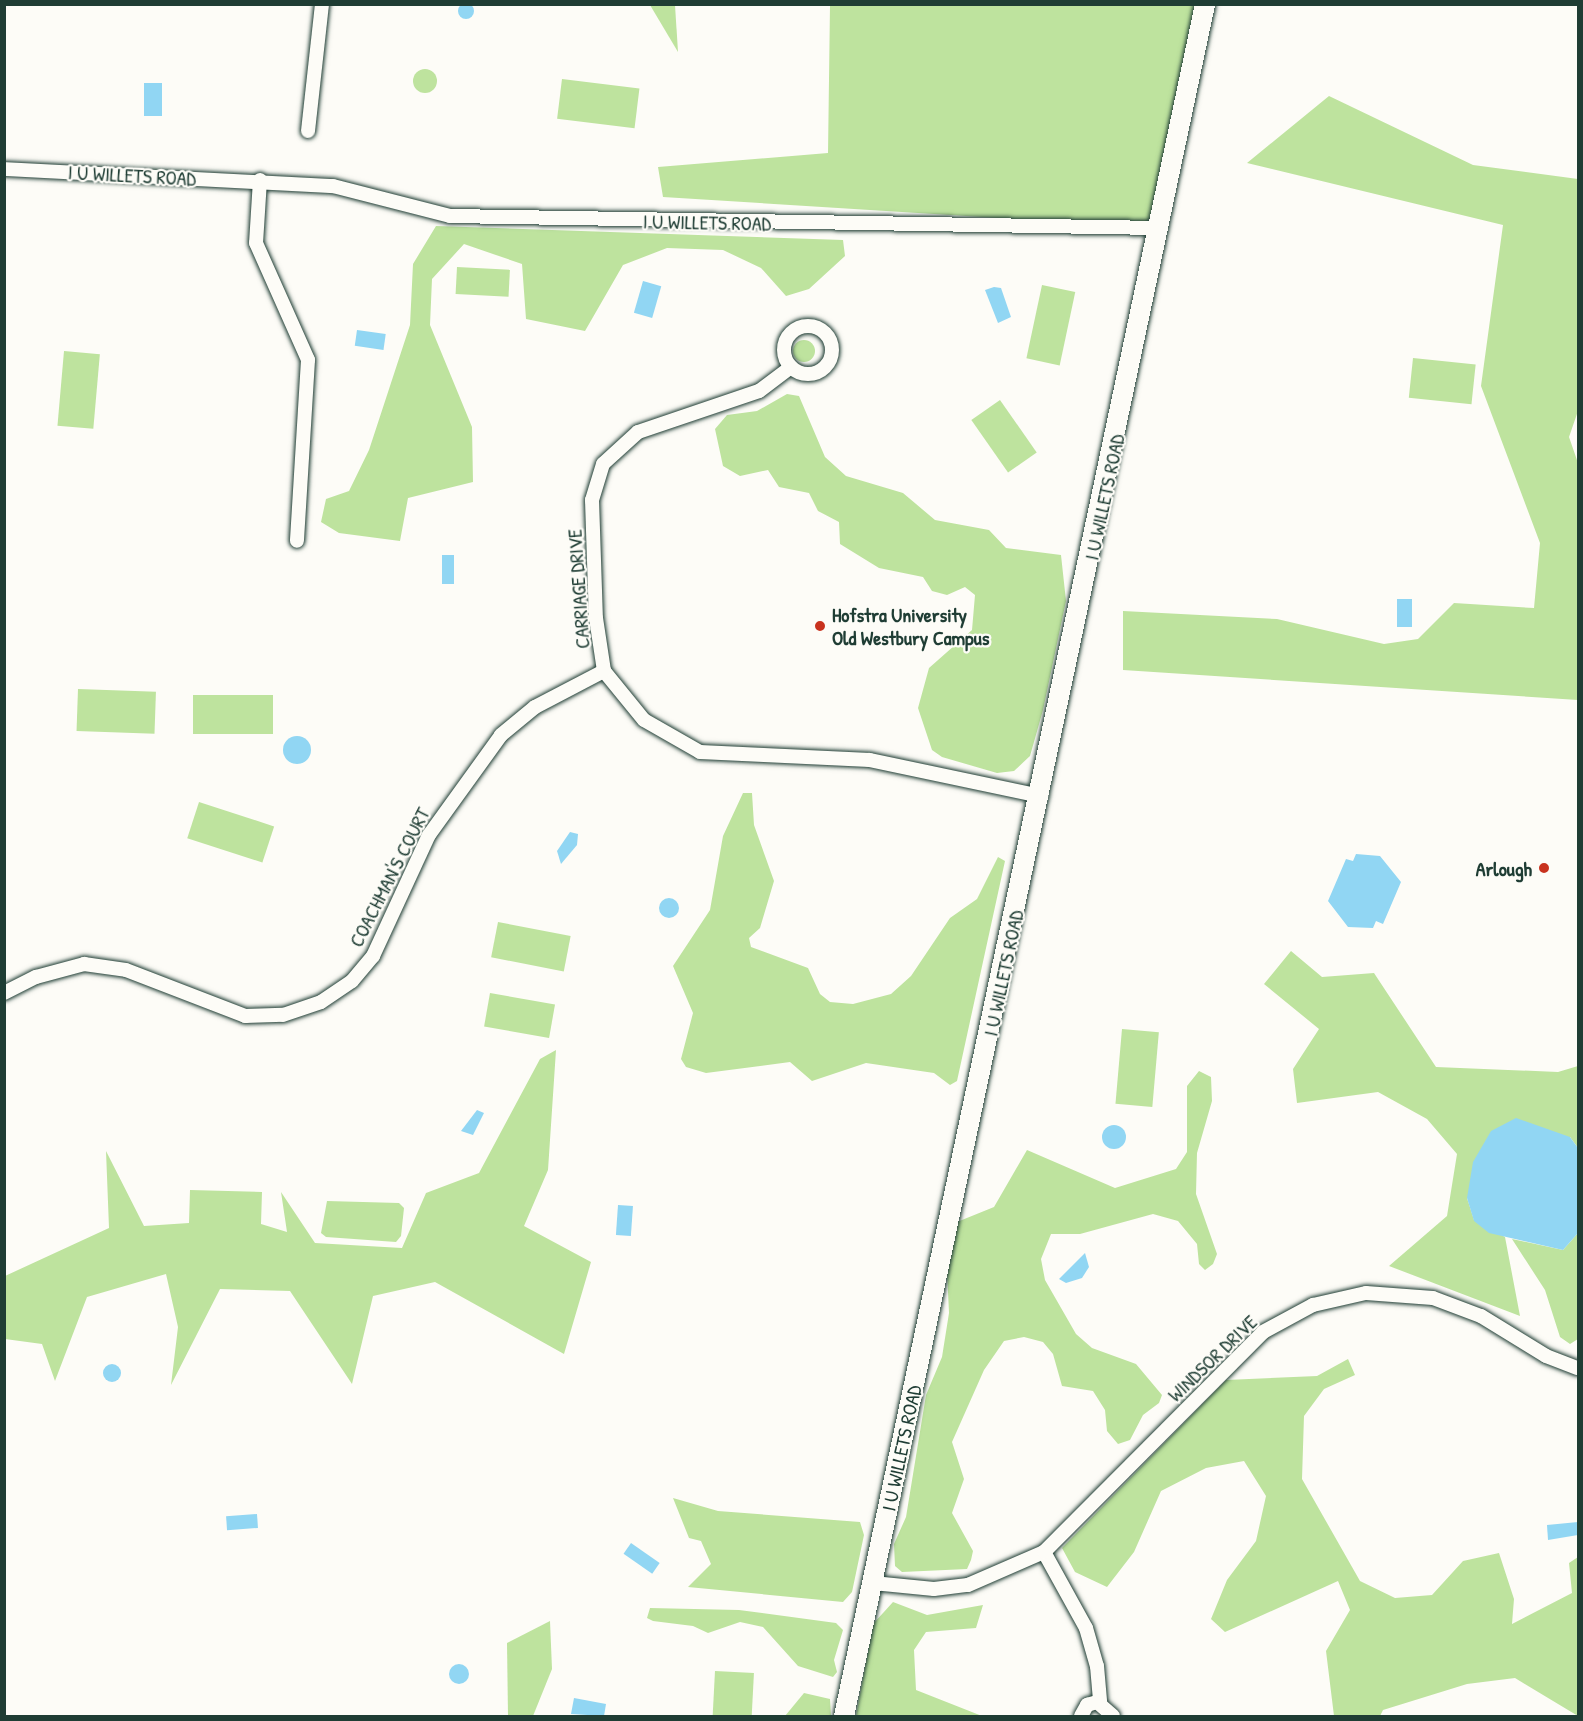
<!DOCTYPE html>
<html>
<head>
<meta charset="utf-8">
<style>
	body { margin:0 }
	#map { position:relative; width:1583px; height:1721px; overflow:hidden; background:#fdfcf7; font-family:"Patrick Hand",sans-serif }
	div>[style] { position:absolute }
	.green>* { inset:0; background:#bee39e; transform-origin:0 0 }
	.round { border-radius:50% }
	.water>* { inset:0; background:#91d6f3; transform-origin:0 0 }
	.roads { filter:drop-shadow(0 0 2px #1f3d34) drop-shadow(0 0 2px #1f3d34) }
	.street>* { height:14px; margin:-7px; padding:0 7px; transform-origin:7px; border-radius:7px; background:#fdfcf7 }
	.street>.ring { margin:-7px; padding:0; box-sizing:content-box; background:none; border:14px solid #fdfcf7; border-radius:50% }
	.secondary>* { height:20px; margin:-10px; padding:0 10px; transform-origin:10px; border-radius:10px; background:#fdfcf7 }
	.dots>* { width:16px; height:16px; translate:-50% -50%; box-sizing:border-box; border:3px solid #fdfcf7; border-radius:50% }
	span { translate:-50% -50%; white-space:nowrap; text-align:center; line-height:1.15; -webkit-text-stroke:4.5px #fdfcf7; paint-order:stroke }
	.street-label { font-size:20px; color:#1f3d34 }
	.poi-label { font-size:20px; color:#1f3d34; font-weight:700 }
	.left { translate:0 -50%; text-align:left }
	.right { translate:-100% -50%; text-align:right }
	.frame { position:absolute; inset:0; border:6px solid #1f3d34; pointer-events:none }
</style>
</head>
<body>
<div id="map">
	<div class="green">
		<i style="clip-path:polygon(650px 5px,675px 5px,678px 52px)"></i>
		<i style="clip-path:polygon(830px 5px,1205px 5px,1158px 228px,663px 197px,658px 167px,828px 153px)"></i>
		<i class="round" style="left:413px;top:69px;width:24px;height:24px"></i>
		<i style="left:562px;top:79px;width:78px;height:40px;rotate:7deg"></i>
		<i style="clip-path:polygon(1329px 96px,1473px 165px,1578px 179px,1578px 411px,1569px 437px,1578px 463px,1578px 700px,1123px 670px,1123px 611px,1277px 619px,1384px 644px,1418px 639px,1454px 603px,1534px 608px,1540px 543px,1481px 386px,1503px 225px,1247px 163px)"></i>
		<i style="clip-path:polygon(436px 226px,843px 240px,845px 256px,809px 289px,786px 296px,761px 268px,723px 250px,667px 248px,623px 265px,585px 331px,526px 319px,522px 264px,464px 244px,432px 279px,430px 325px,472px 427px,473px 482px,408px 498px,400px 541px,339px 533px,321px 522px,326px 499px,349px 491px,369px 450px,410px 325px,413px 264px)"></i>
		<i style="left:457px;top:267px;width:53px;height:27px;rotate:3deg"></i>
		<i style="left:1042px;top:285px;width:34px;height:75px;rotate:12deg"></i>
		<i class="round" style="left:793px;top:340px;width:22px;height:22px"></i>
		<i style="left:64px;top:351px;width:36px;height:75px;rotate:5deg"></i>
		<i style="left:1413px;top:358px;width:63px;height:40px;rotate:6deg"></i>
		<i style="clip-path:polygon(787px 394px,799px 396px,825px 457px,846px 476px,903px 493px,935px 520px,989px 530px,1006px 548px,1061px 555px,1066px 601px,1043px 710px,1030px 756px,1014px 771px,997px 773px,942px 757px,932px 750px,918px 708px,929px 668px,972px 630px,975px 595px,965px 587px,947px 595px,932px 591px,923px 577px,879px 568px,840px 544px,839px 522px,818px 511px,809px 493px,779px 487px,768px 470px,740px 476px,723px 466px,715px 429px,727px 415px,757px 411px)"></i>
		<i style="left:1000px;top:400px;width:64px;height:35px;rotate:55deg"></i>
		<i style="left:78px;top:689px;width:78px;height:42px;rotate:2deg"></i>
		<i style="left:193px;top:695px;width:80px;height:39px"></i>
		<i style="clip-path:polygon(743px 793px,752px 793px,754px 825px,774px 881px,760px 928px,749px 938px,751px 947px,808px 968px,820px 994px,830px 1002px,853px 1004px,891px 994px,911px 976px,950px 918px,977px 899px,998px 857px,1005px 861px,957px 1081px,950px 1085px,934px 1073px,866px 1063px,812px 1081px,790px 1062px,706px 1073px,686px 1067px,681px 1059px,693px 1013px,673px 966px,710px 910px,723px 836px)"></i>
		<i style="left:199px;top:802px;width:79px;height:38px;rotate:18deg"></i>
		<i style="left:498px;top:922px;width:74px;height:36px;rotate:11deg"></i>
		<i style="clip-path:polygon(1291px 951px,1322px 977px,1374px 973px,1436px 1067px,1558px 1072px,1578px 1066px,1578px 1148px,1570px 1137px,1467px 1198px,1474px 1220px,1505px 1237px,1520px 1316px,1389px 1266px,1447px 1216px,1457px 1154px,1427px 1119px,1378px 1092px,1297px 1103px,1293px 1069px,1319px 1029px,1264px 984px)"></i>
		<i style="left:490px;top:993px;width:66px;height:34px;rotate:10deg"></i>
		<i style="left:1122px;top:1029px;width:37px;height:75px;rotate:5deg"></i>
		<i style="clip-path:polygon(556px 1050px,548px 1170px,524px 1226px,591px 1262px,564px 1354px,435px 1282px,373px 1296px,352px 1384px,290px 1291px,220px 1289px,171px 1385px,178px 1327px,166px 1274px,87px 1297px,55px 1381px,42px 1344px,5px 1339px,5px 1276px,109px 1228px,106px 1151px,144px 1226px,189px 1223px,190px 1190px,262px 1192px,261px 1224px,287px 1232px,281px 1192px,315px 1243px,402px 1248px,426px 1193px,479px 1173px,540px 1059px)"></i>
		<i style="clip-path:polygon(1199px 1071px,1211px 1077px,1212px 1101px,1197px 1153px,1196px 1194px,1217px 1254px,1213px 1264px,1205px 1270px,1199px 1264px,1197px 1244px,1178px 1221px,1153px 1214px,1080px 1234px,1051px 1234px,1041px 1259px,1045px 1280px,1076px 1334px,1092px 1348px,1136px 1364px,1162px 1395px,1159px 1403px,1143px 1415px,1130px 1440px,1118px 1444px,1107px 1431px,1105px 1410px,1093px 1391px,1062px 1386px,1053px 1354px,1043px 1342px,1024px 1337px,1004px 1341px,984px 1370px,952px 1442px,964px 1479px,952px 1513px,973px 1551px,971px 1560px,967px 1569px,902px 1572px,895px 1566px,894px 1544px,906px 1517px,926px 1395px,942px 1357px,949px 1313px,947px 1271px,957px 1222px,994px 1207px,1027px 1150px,1115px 1188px,1176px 1169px,1187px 1152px,1187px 1086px)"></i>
		<i style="clip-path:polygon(327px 1201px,399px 1203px,404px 1208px,401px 1236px,396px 1242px,326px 1237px,321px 1233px)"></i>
		<i style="clip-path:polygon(1578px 1233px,1578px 1339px,1570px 1344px,1560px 1337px,1545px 1290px,1512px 1239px,1563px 1250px)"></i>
		<i style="clip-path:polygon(1348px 1359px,1355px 1375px,1324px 1389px,1304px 1416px,1302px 1479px,1360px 1581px,1395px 1598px,1432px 1595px,1463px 1561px,1499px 1553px,1514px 1599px,1512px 1624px,1572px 1593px,1569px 1563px,1578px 1557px,1578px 1716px,1515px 1678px,1467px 1684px,1383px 1710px,1380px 1716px,1334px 1716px,1326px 1651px,1350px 1610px,1338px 1581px,1225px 1632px,1211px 1619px,1227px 1580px,1256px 1541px,1266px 1496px,1244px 1461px,1206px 1468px,1161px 1491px,1134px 1552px,1107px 1587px,1075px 1572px,1062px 1548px,1226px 1380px,1317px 1376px)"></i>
		<i style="clip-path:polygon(673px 1498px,718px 1511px,860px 1522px,864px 1535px,852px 1592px,843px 1602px,688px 1587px,711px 1564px,701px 1541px,689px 1538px)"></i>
		<i style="clip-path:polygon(893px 1602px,927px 1615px,983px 1605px,976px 1628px,926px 1632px,914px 1650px,916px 1690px,982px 1716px,856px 1716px,873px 1624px)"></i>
		<i style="clip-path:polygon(650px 1608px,739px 1610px,836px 1623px,843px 1630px,834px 1660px,837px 1672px,833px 1677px,798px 1666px,763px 1627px,740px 1622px,708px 1633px,693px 1626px,653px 1621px,647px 1618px)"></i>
		<i style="clip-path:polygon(550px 1621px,552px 1669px,533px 1716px,508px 1716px,507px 1643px)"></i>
		<i style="left:715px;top:1671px;width:39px;height:45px;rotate:3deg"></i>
		<i style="clip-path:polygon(804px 1693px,830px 1699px,831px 1716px,785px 1716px)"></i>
	</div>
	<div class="water">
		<i class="round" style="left:458px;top:3px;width:16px;height:16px"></i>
		<i style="left:144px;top:83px;width:18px;height:33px"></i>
		<i style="left:643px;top:281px;width:19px;height:33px;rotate:16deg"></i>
		<i style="clip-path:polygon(994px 287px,1001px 288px,1011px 317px,998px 323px,985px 290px)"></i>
		<i style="left:357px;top:330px;width:29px;height:16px;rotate:8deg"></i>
		<i style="left:442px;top:555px;width:12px;height:29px"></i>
		<i style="left:1397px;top:599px;width:15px;height:28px"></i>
		<i class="round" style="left:283px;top:736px;width:28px;height:28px"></i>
		<i style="clip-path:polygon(570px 832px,578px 834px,577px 845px,561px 864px,557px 851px)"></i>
		<i style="clip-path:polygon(1356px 854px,1380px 856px,1401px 882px,1383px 924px,1376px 921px,1373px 928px,1348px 927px,1328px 901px,1346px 859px,1353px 861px)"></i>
		<i class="round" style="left:659px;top:898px;width:20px;height:20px"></i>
		<i style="clip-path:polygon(477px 1110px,484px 1113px,473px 1135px,461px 1131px)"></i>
		<i style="clip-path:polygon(1516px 1118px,1570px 1137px,1578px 1148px,1578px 1233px,1563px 1250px,1489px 1233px,1474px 1221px,1467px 1198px,1473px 1162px,1491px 1131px)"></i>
		<i class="round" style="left:1102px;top:1125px;width:24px;height:24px"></i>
		<i style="left:618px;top:1205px;width:15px;height:30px;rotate:4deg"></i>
		<i style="clip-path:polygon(1085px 1253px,1089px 1267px,1082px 1278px,1066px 1283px,1059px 1279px)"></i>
		<i class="round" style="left:103px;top:1364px;width:18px;height:18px"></i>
		<i style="left:257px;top:1514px;width:14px;height:31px;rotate:86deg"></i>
		<i style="clip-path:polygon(1578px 1522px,1578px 1535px,1548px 1540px,1547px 1525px)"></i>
		<i style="left:631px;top:1543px;width:35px;height:13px;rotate:35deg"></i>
		<i class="round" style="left:449px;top:1664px;width:20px;height:20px"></i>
		<i style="clip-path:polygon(574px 1698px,606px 1704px,604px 1716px,571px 1714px)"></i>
	</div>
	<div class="roads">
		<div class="street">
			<i style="left:308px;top:131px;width:128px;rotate:-83.7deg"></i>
			<i style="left:4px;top:169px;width:329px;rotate:3deg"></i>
			<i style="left:333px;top:186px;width:121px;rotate:14.4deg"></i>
			<i style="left:450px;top:216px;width:708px;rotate:0.97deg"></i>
			<i style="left:260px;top:180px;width:63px;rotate:93.6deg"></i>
			<i style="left:256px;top:243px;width:128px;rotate:66deg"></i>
			<i style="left:308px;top:360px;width:181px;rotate:93.5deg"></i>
			<i class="ring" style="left:784px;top:326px;width:34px;height:34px"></i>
			<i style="left:791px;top:367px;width:40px;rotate:143deg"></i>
			<i style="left:759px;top:391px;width:128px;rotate:161.3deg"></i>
			<i style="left:638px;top:432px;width:47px;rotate:137.6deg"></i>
			<i style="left:603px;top:464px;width:38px;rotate:107deg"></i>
			<i style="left:592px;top:500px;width:118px;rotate:88.1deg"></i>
			<i style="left:596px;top:618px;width:54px;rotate:81.4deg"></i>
			<i style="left:604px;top:671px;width:63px;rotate:50.8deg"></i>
			<i style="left:644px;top:720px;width:64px;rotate:29.7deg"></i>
			<i style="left:700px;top:752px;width:170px;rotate:2.7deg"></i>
			<i style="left:870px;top:760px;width:175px;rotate:11.9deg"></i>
			<i style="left:4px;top:993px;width:36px;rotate:-27deg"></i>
			<i style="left:36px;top:977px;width:50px;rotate:-15.2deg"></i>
			<i style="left:84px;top:964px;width:42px;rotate:8.1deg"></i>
			<i style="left:126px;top:970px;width:128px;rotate:21.1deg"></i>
			<i style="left:245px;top:1016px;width:38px;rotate:-2deg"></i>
			<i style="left:283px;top:1015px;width:40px;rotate:-18.9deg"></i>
			<i style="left:321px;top:1002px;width:37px;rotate:-34deg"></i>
			<i style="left:352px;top:981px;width:33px;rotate:-50deg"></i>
			<i style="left:373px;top:956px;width:133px;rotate:-65.2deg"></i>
			<i style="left:429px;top:835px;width:123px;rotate:-54.2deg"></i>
			<i style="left:501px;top:735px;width:44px;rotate:-39.5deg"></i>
			<i style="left:535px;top:707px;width:78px;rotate:-27.6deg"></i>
			<i style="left:1044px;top:1552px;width:87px;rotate:61.1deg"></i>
			<i style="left:1086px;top:1628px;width:40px;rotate:74deg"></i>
			<i style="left:1097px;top:1666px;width:36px;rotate:85deg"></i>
			<i style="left:873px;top:1583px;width:61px;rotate:5.6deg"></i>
			<i style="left:934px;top:1589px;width:34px;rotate:-7deg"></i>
			<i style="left:968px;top:1585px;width:83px;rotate:-23.5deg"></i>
			<i style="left:1044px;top:1552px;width:310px;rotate:-45.1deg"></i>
			<i style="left:1263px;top:1332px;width:57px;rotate:-28.4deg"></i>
			<i style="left:1313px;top:1305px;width:54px;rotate:-12.8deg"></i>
			<i style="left:1366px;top:1293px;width:67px;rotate:4.3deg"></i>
			<i style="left:1433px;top:1298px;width:51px;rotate:20.6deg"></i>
			<i style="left:1481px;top:1316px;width:76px;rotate:31.6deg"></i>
			<i style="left:1546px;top:1356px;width:34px;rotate:21deg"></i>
			<i style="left:1081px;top:1716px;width:13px;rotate:-61deg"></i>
			<i style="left:1087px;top:1705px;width:10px;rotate:-17deg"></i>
			<i style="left:1097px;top:1702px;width:21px;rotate:41deg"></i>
		</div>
		<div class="secondary">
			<i style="left:844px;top:1716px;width:1750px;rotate:-78.09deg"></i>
		</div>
	</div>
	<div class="dots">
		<i style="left:820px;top:626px;background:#c8321e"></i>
		<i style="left:1544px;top:868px;background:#c8321e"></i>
	</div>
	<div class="street-label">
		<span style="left:132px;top:175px;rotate:3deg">I U WILLETS ROAD</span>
		<span style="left:707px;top:222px;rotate:1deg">I U WILLETS ROAD</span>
		<span style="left:1104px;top:497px;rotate:-78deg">I U WILLETS ROAD</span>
		<span style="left:578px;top:589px;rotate:-94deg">CARRIAGE DRIVE</span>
		<span style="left:389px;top:877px;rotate:-63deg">COACHMAN'S COURT</span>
		<span style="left:1003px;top:973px;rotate:-78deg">I U WILLETS ROAD</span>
		<span style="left:1212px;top:1358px;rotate:-44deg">WINDSOR DRIVE</span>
		<span style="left:901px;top:1448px;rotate:-78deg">I U WILLETS ROAD</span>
	</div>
	<div class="poi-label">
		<span class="left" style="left:832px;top:626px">Hofstra University<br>Old Westbury Campus</span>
		<span class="right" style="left:1532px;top:868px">Arlough</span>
	</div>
	<div class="frame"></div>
</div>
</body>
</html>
